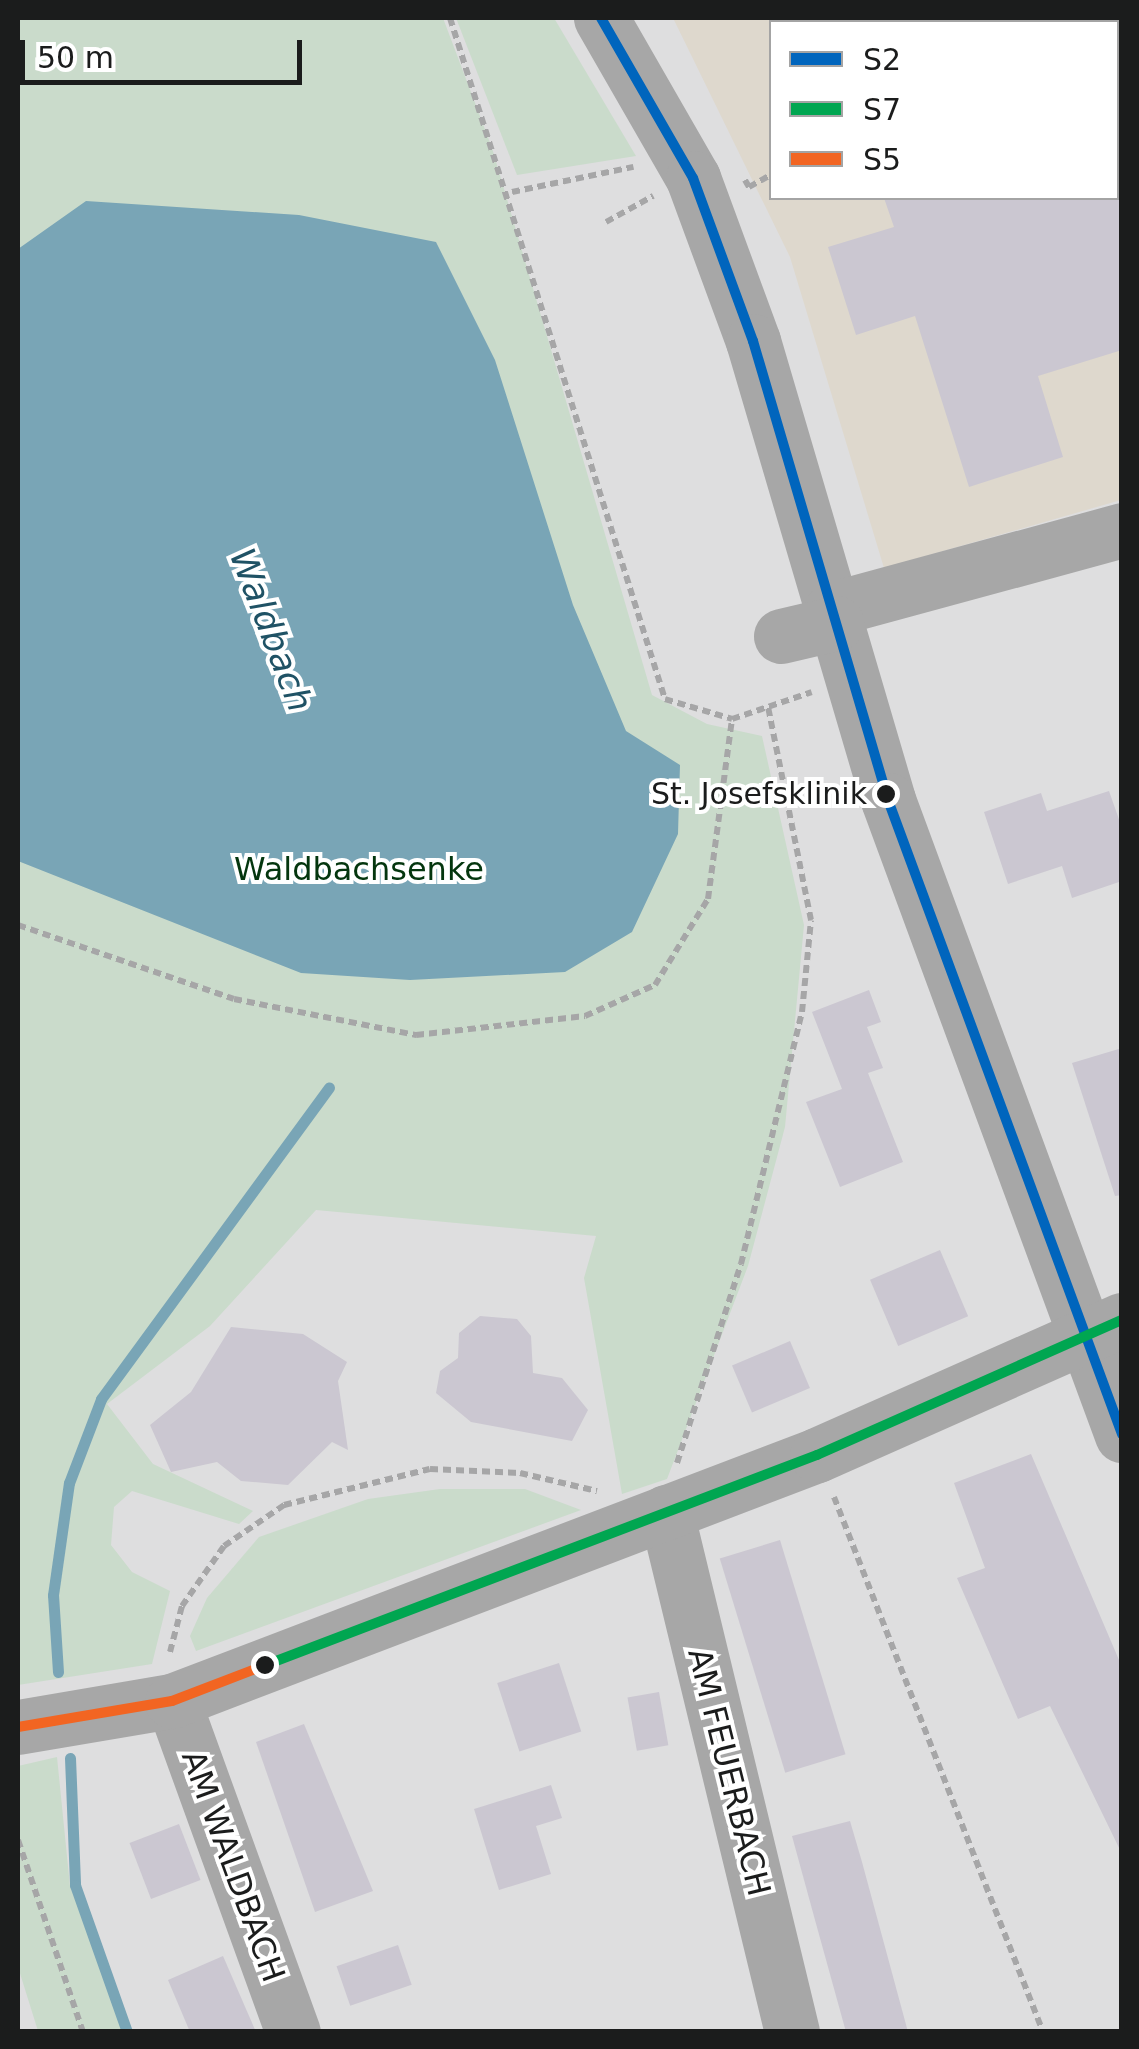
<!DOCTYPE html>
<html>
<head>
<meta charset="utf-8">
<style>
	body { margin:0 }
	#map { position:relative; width:1139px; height:2049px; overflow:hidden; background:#dededf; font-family:"DejaVu Sans",sans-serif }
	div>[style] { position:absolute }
	.medical>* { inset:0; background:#ded8cd }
	.green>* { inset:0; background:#cadbcb }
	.water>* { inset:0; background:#79a5b6 }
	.stream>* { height:11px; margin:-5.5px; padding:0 5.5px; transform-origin:5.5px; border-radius:5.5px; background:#79a5b6 }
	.building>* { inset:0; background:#cbc7d1; transform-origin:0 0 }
	.path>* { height:6px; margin-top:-3px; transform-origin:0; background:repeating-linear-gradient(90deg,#a6a6a7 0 8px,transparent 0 13px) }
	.minor>* { height:55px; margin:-27.5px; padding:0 27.5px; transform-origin:27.5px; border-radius:27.5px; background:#a7a7a7 }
	.bus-1>* { height:10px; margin:-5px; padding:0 5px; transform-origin:5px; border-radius:5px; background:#0065bd }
	.bus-2>* { height:10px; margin:-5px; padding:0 5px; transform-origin:5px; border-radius:5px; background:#00a651 }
	.bus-3>* { height:10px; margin:-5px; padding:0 5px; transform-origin:5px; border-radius:5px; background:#f26522 }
	.dots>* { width:28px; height:28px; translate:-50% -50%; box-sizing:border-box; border:5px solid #fff; border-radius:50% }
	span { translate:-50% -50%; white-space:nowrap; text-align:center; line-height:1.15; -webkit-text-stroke:8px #fff; paint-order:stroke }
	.bus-label { font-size:30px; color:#1b1c1c }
	.right { translate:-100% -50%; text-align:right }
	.park-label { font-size:32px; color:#04360e }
	.street-label { font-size:32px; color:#1b1c1c }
	.water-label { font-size:35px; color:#1f5265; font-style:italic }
	.frame { position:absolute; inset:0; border:20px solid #1b1c1c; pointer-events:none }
	.legend { position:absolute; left:769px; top:20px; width:350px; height:180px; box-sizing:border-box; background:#fff; border:2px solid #a4a4a4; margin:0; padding:12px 18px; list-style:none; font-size:30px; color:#1b1c1c }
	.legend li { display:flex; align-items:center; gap:20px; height:50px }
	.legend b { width:50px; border:2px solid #a4a4a4 }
	.scale { position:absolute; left:20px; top:40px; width:282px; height:45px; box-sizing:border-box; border:5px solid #1b1c1c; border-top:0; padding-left:12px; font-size:30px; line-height:35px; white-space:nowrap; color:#1b1c1c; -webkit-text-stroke:8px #fff; paint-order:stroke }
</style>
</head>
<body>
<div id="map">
	<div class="medical">
		<i style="clip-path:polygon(evenodd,673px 18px,1121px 18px,1121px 500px,884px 568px,790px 257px,673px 18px,772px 22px,1116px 22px,1116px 198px,772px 198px,772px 22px)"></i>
	</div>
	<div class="green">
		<i style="clip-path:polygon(18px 18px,443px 18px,492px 148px,652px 695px,707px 724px,762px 736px,804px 925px,785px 1127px,748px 1266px,667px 1479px,622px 1494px,584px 1278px,596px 1236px,316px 1210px,210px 1326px,107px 1404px,153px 1464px,253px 1511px,239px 1524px,132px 1491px,114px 1507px,111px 1545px,132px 1572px,170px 1591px,152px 1664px,18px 1685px)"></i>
		<i style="clip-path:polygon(456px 18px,554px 18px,636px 156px,517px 175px)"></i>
		<i style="clip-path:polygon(440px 1489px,525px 1489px,581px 1510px,196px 1651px,190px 1636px,207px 1598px,259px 1537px,368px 1499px)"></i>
		<i style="clip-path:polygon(57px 1757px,70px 1886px,127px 2031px,38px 2031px,18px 1967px,18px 1766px)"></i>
	</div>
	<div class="water">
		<i style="clip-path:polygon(86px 201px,299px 215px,436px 242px,495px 360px,573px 605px,626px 731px,680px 765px,678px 834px,632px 932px,565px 972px,410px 980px,301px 973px,18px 861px,18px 249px)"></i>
	</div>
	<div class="stream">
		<i style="left:58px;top:1672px;width:77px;rotate:-93.7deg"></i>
		<i style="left:53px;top:1595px;width:113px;rotate:-81.9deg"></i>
		<i style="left:69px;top:1483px;width:90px;rotate:-69.1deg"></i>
		<i style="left:101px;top:1399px;width:386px;rotate:-53.8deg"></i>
		<i style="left:70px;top:1758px;width:127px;rotate:87.7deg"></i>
		<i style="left:75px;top:1885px;width:156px;rotate:70.5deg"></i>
	</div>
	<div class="building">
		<i style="clip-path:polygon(884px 198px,1122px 198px,1122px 350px,1038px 376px,1063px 457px,969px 487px,915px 316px,856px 335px,828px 247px,894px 227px)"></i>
		<i style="clip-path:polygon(1109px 791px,1122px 828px,1122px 881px,1072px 898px,1062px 866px,1008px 884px,984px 812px,1041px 793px,1047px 811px)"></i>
		<i style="clip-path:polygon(869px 990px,881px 1022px,867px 1027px,883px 1068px,868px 1073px,903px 1162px,840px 1187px,806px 1102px,842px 1089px,812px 1012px)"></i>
		<i style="clip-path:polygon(1122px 1048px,1122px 1195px,1115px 1196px,1072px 1063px)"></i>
		<i style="left:940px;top:1250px;width:72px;height:76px;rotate:67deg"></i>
		<i style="clip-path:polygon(480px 1316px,517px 1319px,531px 1336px,533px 1373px,562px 1378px,588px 1410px,572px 1441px,471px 1422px,436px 1393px,440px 1371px,458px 1358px,459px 1333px)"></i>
		<i style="clip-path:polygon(231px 1327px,303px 1334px,347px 1362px,338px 1381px,348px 1450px,332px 1442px,288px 1485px,241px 1481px,217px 1462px,171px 1472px,150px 1425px,191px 1392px)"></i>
		<i style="left:790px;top:1341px;width:51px;height:63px;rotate:67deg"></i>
		<i style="clip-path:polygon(1031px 1454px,1122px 1667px,1122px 1854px,1050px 1706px,1018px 1719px,957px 1578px,985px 1568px,954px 1483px)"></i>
		<i style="left:780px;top:1540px;width:224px;height:63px;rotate:73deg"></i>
		<i style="left:559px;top:1663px;width:72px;height:65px;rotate:72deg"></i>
		<i style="left:659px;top:1692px;width:54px;height:32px;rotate:80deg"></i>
		<i style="clip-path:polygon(304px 1724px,373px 1891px,315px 1912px,256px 1742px)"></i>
		<i style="clip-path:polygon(551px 1785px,562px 1818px,536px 1826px,551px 1874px,499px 1890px,474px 1809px)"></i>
		<i style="clip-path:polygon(850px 1821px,862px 1862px,908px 2032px,846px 2032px,815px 1920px,792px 1836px)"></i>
		<i style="left:179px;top:1824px;width:60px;height:53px;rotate:69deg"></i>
		<i style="left:398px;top:1945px;width:42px;height:65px;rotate:71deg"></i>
		<i style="clip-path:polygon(223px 1956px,256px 2032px,190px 2032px,168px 1980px)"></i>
	</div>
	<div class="path">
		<i style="left:450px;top:18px;width:714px;rotate:72.48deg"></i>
		<i style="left:665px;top:699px;width:70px;rotate:16.6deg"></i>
		<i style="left:732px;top:719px;width:84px;rotate:-18.6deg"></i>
		<i style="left:745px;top:180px;width:8px;rotate:60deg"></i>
		<i style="left:749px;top:187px;width:26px;rotate:-29deg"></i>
		<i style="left:512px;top:192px;width:124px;rotate:-11.7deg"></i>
		<i style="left:606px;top:222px;width:54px;rotate:-29deg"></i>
		<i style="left:18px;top:925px;width:228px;rotate:18.9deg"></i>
		<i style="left:234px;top:999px;width:186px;rotate:11.2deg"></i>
		<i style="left:416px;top:1035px;width:170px;rotate:-6.4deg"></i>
		<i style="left:585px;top:1016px;width:77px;rotate:-23.9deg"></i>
		<i style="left:655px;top:985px;width:101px;rotate:-58.4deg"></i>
		<i style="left:708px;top:899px;width:182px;rotate:-82.4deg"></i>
		<i style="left:677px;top:1463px;width:209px;rotate:-72.2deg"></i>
		<i style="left:741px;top:1264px;width:259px;rotate:-76.4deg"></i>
		<i style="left:802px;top:1012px;width:92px;rotate:-84.4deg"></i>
		<i style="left:811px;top:920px;width:217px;rotate:-101.4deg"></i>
		<i style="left:834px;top:1497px;width:574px;rotate:68.66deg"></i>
		<i style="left:170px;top:1652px;width:48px;rotate:-75.4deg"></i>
		<i style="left:182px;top:1606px;width:73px;rotate:-55deg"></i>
		<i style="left:224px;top:1546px;width:73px;rotate:-34.3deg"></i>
		<i style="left:284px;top:1505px;width:150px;rotate:-13.9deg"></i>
		<i style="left:430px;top:1469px;width:90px;rotate:2.5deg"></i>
		<i style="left:520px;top:1473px;width:79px;rotate:13.2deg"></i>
		<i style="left:18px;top:1840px;width:203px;rotate:71.3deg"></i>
	</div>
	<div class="minor">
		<i style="left:601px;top:18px;width:185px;rotate:60.1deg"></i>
		<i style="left:693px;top:178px;width:174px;rotate:69.8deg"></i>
		<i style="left:753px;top:341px;width:478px;rotate:73.6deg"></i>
		<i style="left:888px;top:800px;width:677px;rotate:69.77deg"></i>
		<i style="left:839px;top:18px;width:12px;rotate:14deg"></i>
		<i style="left:832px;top:609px;width:301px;rotate:-15.2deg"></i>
		<i style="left:781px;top:636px;width:57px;rotate:-13.1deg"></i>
		<i style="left:666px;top:1512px;width:535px;rotate:76.38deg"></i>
		<i style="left:173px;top:1701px;width:352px;rotate:70.1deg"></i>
		<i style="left:18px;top:1727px;width:156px;rotate:-9.6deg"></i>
		<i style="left:172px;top:1701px;width:690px;rotate:-20.88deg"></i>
		<i style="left:817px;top:1455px;width:334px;rotate:-23.9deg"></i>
	</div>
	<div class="bus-1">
		<i style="left:601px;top:18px;width:185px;rotate:60.1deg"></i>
		<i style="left:693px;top:178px;width:174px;rotate:69.8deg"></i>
		<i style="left:753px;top:341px;width:478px;rotate:73.6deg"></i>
		<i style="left:888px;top:800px;width:676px;rotate:69.74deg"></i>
	</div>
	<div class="bus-2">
		<i style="left:263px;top:1666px;width:593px;rotate:-20.85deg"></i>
		<i style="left:817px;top:1455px;width:334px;rotate:-23.9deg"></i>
	</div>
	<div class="bus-3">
		<i style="left:18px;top:1727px;width:156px;rotate:-9.6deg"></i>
		<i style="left:172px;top:1701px;width:97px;rotate:-21deg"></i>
	</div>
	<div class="dots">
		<i style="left:886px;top:794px;background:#1b1c1c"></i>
		<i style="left:265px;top:1665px;background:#1b1c1c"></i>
	</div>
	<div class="bus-label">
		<span class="right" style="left:867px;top:794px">St. Josefsklinik</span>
	</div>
	<div class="park-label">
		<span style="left:359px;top:869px">Waldbachsenke</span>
	</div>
	<div class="street-label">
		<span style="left:729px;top:1772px;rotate:76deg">AM FEUERBACH</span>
		<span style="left:233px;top:1866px;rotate:70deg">AM WALDBACH</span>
	</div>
	<div class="water-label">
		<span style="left:271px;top:630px;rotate:69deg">Waldbach</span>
	</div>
	<div class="frame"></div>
	<ul class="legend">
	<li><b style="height:12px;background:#0065bd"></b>S2</li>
	<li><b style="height:12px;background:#00a651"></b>S7</li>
	<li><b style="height:12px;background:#f26522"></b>S5</li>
	</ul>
	<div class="scale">50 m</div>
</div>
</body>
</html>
